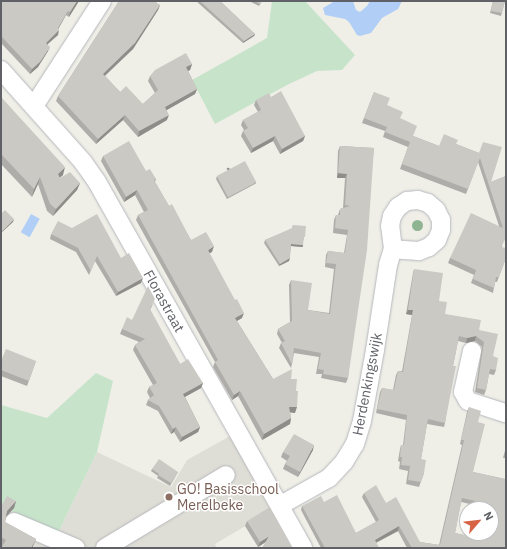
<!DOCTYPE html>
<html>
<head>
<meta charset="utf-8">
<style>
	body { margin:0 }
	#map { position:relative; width:507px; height:549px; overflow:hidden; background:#efefe8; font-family:"IBM Plex Sans",sans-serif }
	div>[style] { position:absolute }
	.education>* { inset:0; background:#dfded6 }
	.green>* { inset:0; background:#c7e4cb }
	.water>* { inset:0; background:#b1cff6; transform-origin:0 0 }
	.roads { filter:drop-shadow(0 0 1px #b5b6bb) drop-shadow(0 0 1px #b5b6bb) }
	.minor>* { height:18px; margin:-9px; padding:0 9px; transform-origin:9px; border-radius:9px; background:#fff }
	.trees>* { width:11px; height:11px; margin:-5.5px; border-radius:50%; background:#8fb492 }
	.wall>* { inset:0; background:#afada9 }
	.shaded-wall>* { inset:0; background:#8e8d89; transform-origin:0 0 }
	.building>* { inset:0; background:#cbc9c4; transform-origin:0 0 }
	.dots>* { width:11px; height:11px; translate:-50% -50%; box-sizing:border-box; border:2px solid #fff; border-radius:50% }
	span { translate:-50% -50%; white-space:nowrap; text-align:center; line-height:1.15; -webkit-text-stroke:3px #fff; paint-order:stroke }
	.street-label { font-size:14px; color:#5f6166 }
	.education-label { font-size:14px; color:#785e54 }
	.left { translate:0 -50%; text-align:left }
	.frame { position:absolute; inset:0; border:2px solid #5f6166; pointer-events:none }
	.north { position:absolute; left:459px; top:501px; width:40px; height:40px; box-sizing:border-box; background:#fff; border:1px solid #bfc0c2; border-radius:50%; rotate:62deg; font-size:11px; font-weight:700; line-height:16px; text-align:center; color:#5f6166 }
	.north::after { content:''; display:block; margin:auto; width:14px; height:18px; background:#d86446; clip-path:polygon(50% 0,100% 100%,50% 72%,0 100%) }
</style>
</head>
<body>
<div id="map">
	<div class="education">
		<i style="clip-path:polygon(230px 436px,271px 511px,215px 544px,217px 548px,1px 548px,1px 507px,59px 531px,97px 452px,171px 487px,187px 460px)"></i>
	</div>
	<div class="green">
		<i style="clip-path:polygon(272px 1px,305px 1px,355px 55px,342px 70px,317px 71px,287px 85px,215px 124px,192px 80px,267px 38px)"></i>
		<i style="clip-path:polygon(96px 373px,113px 381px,97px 452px,59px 531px,1px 507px,1px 405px,47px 418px)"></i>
	</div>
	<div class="water">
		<i style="clip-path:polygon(335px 1px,353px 1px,356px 10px,360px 12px,367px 6px,370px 1px,402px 1px,398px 9px,382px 18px,371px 33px,360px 36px,357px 35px,349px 22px,345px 19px,325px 15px,323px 8px)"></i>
		<i style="left:31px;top:214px;width:10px;height:21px;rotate:29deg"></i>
	</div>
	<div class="roads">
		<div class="minor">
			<i style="left:1px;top:70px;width:123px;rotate:48.3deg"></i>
			<i style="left:83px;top:162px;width:24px;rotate:55deg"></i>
			<i style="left:97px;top:182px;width:420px;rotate:60.6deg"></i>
			<i style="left:34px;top:106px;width:125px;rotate:-57.1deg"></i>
			<i style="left:472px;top:351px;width:42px;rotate:102.4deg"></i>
			<i style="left:463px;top:392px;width:10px;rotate:61deg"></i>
			<i style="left:468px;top:401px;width:40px;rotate:18deg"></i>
			<i style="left:279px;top:506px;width:57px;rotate:-29.2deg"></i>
			<i style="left:329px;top:478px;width:22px;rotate:-47deg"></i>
			<i style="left:344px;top:462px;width:21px;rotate:-59deg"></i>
			<i style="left:355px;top:444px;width:24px;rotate:-73deg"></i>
			<i style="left:362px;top:421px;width:72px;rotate:-79.6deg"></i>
			<i style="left:375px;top:350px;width:86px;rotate:-81.3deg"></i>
			<i style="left:388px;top:265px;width:17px;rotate:-73deg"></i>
			<i style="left:393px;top:249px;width:23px;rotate:-97deg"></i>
			<i style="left:390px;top:226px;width:10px;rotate:-79deg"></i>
			<i style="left:392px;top:216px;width:11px;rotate:-56deg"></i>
			<i style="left:398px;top:207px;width:11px;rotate:-34deg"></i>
			<i style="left:407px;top:201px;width:11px;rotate:-5deg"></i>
			<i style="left:418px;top:200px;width:10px;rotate:17deg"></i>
			<i style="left:428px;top:203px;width:11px;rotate:41deg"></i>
			<i style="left:436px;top:210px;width:11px;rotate:63deg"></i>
			<i style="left:441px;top:220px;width:10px;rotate:90deg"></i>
			<i style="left:441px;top:230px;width:11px;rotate:112deg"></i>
			<i style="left:437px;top:240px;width:11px;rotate:139deg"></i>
			<i style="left:429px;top:247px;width:11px;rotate:158deg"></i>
			<i style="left:419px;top:251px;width:26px;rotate:-176deg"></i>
			<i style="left:14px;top:522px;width:67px;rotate:22.8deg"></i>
			<i style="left:105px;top:548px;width:141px;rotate:-31.1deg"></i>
		</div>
	</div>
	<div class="trees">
		<i style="left:417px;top:225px"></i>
	</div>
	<div class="wall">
		<i style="clip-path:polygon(1px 1px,79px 1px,69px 17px,66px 15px,58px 29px,58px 35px,48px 44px,48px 51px,38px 67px,30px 74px,1px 43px)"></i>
		<i style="clip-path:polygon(119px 1px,157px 1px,156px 3px,160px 5px,158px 10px,133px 49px,105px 76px,120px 92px,143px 104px,155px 93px,148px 81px,150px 76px,192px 64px,190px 70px,188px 71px,197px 89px,195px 94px,167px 110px,167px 120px,138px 137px,123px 120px,96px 144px,56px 101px,58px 96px)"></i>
		<i style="clip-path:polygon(196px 1px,220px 1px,255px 34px,254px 36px,243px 43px)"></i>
		<i style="clip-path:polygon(249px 1px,262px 1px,259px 6px)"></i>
		<i style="clip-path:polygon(493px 1px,505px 1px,501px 16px,490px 13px)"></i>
		<i style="clip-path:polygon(374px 92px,400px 119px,413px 136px,439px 146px,456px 144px,479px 153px,491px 182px,506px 176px,502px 247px,506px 258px,497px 282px,495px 282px,493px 293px,471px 283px,474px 275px,448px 263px,450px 258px,499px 226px,478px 162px,466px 194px,400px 169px,408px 147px,383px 137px,385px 131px,362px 123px)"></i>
		<i style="clip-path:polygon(1px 97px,63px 175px,60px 177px,60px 178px,80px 183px,77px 190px,53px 216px,47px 211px,38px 184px,32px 197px,1px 164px)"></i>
		<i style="clip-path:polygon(271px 97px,305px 136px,303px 141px,280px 154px,273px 141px,251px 153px,241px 136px,243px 131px,244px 130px,241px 125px,243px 120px,258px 112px,254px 105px,256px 100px)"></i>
		<i style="clip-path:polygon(340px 146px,374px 148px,348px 378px,346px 383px,321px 378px,322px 374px,316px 374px,319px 357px,294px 353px,292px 364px,291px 368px,279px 348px,281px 343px,282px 343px,277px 334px,278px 329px,290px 322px,289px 285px,291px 280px,308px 310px,329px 313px,334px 269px,325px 267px,326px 255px,328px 251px,344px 253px,347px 235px,333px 233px,334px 220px,336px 215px,338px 215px,340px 209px,343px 208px,345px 178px,337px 178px,338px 151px)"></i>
		<i style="clip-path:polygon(103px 156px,146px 171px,156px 179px,155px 182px,169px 206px,191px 240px,212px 252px,209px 253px,242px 318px,237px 321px,273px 379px,291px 379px,296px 391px,295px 413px,290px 412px,291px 418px,290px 424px,262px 440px,238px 396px,232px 400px,213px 367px,215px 362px,136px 220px,138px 215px,144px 212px,135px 195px,124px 202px,101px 161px)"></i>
		<i style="clip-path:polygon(217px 176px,256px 182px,255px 184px,227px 199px,216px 179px)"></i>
		<i style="clip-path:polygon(293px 225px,304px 240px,303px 240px,303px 245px,302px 247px,291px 246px,289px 261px,279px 266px,264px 243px,265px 240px,292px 229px)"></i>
		<i style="clip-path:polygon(51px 234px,121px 258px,141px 283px,116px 296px,95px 261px,89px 275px,76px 252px,50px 239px)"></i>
		<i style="clip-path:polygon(414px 269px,439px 301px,445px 314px,479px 330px,493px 356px,496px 370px,494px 375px,489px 374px,486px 390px,484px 395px,475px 392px,482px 347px,475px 341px,466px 343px,458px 341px,453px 366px,445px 423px,444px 427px,427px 424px,421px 459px,424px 473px,419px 487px,406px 484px,408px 471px,399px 469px,400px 462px,398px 461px,400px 449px,401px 445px,403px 445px,406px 420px,376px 413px,380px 392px,382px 388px,393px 390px,396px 375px,398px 371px,402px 371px,412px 315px,406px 314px,413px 273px)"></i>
		<i style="clip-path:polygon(153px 304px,150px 310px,180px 364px,203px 383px,201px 388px,185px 397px,200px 427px,198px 432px,180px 442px,174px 432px,171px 434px,158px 411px,146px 405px,148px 400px,150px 398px,147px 392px,149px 387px,153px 385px,133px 350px,135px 345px,139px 342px,120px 334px,122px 329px,132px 320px)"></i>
		<i style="clip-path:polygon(1px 361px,36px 361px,27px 386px,1px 376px)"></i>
		<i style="clip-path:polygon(evenodd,469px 407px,478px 422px,473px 472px,505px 479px,506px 473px,506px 548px,407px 548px,398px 531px,376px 543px,379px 548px,321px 548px,301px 510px,302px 506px,324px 502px,356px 533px,376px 522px,362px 497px,364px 493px,386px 503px,420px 542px,439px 545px,462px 445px,460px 444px,467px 412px,469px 407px,461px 502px,487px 508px,487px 509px,491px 509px,491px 533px,483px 533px,482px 539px,455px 533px,461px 502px)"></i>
		<i style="clip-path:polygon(506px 447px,506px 458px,503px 458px)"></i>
		<i style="clip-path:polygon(313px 450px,298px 477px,283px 469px,285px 464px,287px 461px,281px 457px,283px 452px)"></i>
		<i style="clip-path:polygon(152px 469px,178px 472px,170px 486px,157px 478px,158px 476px,151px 471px)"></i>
		<i style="clip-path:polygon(16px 501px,14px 508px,6px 516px,5px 522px,36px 539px,32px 548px,1px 548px,2px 546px,1px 546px,1px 507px)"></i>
		<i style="clip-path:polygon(247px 521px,266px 542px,258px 547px,245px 526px)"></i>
	</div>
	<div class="shaded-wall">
		<i style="clip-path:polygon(77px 1px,79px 1px,69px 17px,70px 12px)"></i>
		<i style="clip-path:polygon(160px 5px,158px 10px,133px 49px,101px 79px,103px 74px)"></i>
		<i style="clip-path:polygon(68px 11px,66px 15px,56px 33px,58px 28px)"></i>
		<i style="clip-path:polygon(59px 30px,58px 35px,44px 47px,46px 43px)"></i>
		<i style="clip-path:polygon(255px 34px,254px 36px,243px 43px,244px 41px)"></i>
		<i style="clip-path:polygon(50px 47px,48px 51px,38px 67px,30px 74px,32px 69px)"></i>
		<i style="clip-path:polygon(192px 64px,190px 70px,184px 73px,186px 67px)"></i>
		<i style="clip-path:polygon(197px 89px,195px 94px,163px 112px,165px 107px)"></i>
		<i style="clip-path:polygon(125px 115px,123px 120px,96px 144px,98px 139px)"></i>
		<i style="clip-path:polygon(169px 115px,167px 120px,138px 137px,139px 131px)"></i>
		<i style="clip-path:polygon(275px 136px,273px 141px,251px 153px,253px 148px)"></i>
		<i style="clip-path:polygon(305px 136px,303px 141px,280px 154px,282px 149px)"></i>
		<i style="clip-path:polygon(65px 167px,63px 175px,55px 182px,58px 174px)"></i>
		<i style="clip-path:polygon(338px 173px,347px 174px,345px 178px,337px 178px)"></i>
		<i style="clip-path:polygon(40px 177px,38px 184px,32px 197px,34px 189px)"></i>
		<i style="left:256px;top:182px;width:2px;height:32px;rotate:117deg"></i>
		<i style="clip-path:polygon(80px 183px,77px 190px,53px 216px,56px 209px)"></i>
		<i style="clip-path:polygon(137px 190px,135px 195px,124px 202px,126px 197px)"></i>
		<i style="clip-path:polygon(14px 219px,13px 222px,1px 233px,1px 232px)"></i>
		<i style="left:291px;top:244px;width:12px;height:2px;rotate:5deg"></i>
		<i style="clip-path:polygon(214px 246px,212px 252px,206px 255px,208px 250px)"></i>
		<i style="clip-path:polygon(290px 258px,289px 261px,279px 266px,280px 264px)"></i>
		<i style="clip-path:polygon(143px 278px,141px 283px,116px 296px,118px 292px)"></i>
		<i style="clip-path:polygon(408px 310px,413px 310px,412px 315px,406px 314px)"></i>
		<i style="clip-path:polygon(244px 313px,242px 318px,233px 323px,235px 318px)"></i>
		<i style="clip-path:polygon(476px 336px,475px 341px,466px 343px,467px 338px)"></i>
		<i style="clip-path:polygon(203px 383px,201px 388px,181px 399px,183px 394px)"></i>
		<i style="clip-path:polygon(240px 391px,238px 396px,232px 400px,234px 395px)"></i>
		<i style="clip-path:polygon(289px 407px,297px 407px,295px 413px,287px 412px)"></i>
		<i style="clip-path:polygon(291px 418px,290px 424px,262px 440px,264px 434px)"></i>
		<i style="clip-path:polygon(176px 427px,174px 432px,171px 434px,173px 429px)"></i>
		<i style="clip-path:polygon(200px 427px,198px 432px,180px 442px,182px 437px)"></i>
		<i style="clip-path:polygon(314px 445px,313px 450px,298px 477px,300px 472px)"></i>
		<i style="clip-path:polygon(16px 501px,14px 508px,5px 518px,7px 511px)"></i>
		<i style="clip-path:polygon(399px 526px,398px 531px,373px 544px,375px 540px)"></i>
		<i style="clip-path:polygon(269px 536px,267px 541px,258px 547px,260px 542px)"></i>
		<i style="clip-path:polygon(36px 539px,33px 546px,32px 548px,31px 548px)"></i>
	</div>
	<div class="building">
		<i style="clip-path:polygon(1px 1px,77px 1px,70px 12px,68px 11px,58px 28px,59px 30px,46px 43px,50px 47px,40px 62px,32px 69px,1px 36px)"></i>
		<i style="clip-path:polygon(119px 1px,156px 1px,155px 2px,160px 5px,135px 43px,103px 74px,120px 92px,126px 86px,143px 104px,158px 90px,150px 76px,155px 70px,186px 53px,192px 64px,186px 67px,197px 89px,165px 107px,169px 115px,139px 131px,125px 115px,98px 139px,58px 96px)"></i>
		<i style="clip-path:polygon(200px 1px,220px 1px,255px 34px,244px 41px)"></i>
		<i style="clip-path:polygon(255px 1px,262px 1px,260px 4px)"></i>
		<i style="clip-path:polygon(493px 1px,505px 1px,502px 13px,491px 11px)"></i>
		<i style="clip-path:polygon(281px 91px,305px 136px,282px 149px,275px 136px,253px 148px,243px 131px,248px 128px,243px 120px,261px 110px,256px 100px,269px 93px,271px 97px)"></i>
		<i style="clip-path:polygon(374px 92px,390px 98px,387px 105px,403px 112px,400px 118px,417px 126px,413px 136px,439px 146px,444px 134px,458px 140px,456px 144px,479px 153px,483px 142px,502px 147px,491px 182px,506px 176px,506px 238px,501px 247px,506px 248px,506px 258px,499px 277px,496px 277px,494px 288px,473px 279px,476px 270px,450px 258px,471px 213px,503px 228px,480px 158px,468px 189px,402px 164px,410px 142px,385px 132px,387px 127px,364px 118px)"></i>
		<i style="clip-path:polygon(1px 97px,65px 167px,58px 174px,60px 178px,70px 172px,80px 183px,56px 209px,50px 204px,40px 177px,34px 189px,1px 154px)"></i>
		<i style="clip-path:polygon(129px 141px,146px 171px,150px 169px,156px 179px,154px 180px,169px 206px,172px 204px,191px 240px,206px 232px,214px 246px,208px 250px,235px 300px,237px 299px,244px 313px,235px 318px,273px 379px,292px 369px,291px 379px,297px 379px,296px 391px,298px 391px,297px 407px,289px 407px,291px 418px,264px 434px,240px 391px,234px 395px,215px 362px,218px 360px,138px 215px,148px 210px,137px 190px,126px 197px,103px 156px)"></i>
		<i style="clip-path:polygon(340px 146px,374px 148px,367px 250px,348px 378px,323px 374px,324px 370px,318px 369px,321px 353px,294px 348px,292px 364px,281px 343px,285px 341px,278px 329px,292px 321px,291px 280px,312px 283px,308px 310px,330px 314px,336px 264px,326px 263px,328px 251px,345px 253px,348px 230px,335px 228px,336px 215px,340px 215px,340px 209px,350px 206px,345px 205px,347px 174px,338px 173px)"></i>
		<i style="left:245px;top:161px;width:24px;height:32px;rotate:62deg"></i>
		<i style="clip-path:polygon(5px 210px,14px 219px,1px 232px,1px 214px)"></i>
		<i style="clip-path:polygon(97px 214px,121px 258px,129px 253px,143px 278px,118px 292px,97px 256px,91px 271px,78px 248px,51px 234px,58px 221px,72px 228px)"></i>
		<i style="clip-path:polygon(293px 225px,306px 226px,305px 237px,304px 237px,303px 245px,291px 244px,290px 258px,280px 264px,265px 240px,292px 228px)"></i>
		<i style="clip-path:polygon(414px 269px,443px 273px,439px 301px,447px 302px,445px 314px,481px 320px,479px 330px,498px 334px,493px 356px,498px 358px,496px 370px,490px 369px,486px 390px,477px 388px,484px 342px,476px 336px,467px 338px,459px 336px,453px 366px,456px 366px,445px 423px,428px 419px,421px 459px,426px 460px,424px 473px,421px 482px,408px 480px,410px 466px,401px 465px,402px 457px,400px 457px,401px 445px,404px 445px,407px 415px,377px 409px,382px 388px,394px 390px,398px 371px,403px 372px,413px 310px,408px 310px)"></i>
		<i style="clip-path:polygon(148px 286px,155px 299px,150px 309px,180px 364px,188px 359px,203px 383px,183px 394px,200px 427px,182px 437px,176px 427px,173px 429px,159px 406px,148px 400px,154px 395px,149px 387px,157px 383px,135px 345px,145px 339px,122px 329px,127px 317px,132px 320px)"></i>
		<i style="clip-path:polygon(6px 349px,36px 361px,29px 381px,1px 370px,1px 361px)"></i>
		<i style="clip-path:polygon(evenodd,469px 407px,481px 411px,478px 422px,485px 424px,473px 472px,505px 479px,506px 476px,506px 548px,412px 548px,399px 526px,375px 540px,379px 548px,325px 548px,302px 506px,321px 496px,324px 502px,337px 495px,356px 533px,379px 520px,364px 493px,376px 485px,386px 503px,396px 497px,420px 542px,440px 545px,464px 440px,461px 440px,469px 407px,462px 498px,489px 504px,488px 509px,491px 509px,491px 533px,484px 533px,483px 539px,455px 533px,462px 498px)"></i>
		<i style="clip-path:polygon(294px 434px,314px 445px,300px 472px,285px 464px,290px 456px,283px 452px)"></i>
		<i style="clip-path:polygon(159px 459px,178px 472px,171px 483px,158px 475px,159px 474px,152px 469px)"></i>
		<i style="clip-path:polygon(7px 496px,16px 501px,7px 511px,5px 522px,36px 539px,31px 548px,1px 548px,6px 540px,1px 537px,1px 507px)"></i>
		<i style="clip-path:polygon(270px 507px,292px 548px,262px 548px,269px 536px,260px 542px,247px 521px)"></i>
	</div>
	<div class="dots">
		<i style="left:169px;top:497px;background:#8d6e63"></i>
	</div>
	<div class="street-label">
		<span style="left:164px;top:301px;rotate:61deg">Florastraat</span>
		<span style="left:367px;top:384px;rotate:-79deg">Herdenkingswijk</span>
	</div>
	<div class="education-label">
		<span class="left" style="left:177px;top:497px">GO! Basisschool<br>Merelbeke</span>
	</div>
	<div class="frame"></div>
	<div class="north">N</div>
</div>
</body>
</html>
